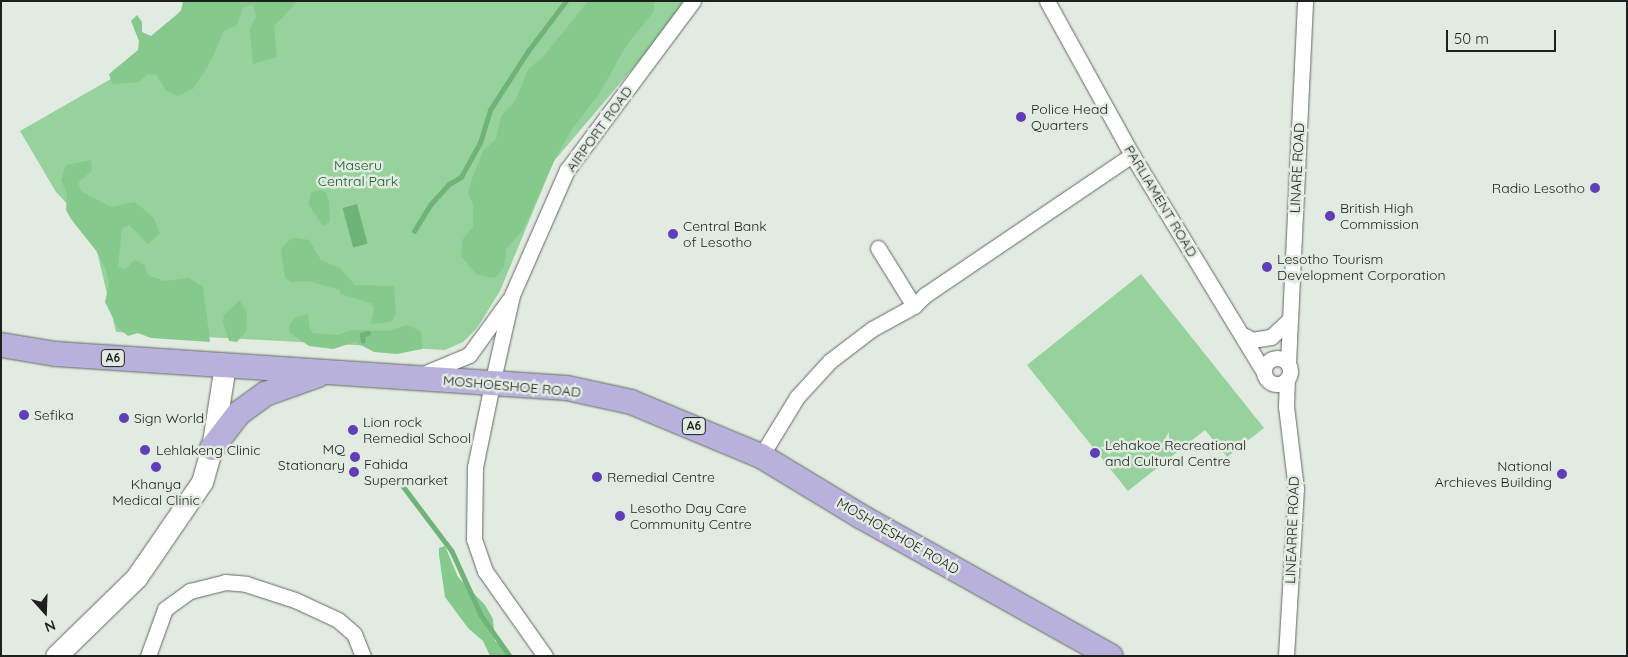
<!DOCTYPE html>
<html>
<head>
<meta charset="utf-8">
<style>
	body { margin:0 }
	#map { position:relative; width:1628px; height:657px; overflow:hidden; background:#e2ebe2; font-family:Quicksand,sans-serif }
	div>[style] { position:absolute }
	.green>* { inset:0; background:#97d29d }
	.forest>* { inset:0; background:#86c98d }
	.water>* { inset:0; background:#70b378; transform-origin:0 0 }
	.stream>* { height:4.5px; margin:-2.25px; padding:0 2.25px; transform-origin:2.25px; border-radius:2.25px; background:#70b378 }
	.roads { filter:drop-shadow(0 0 1px #616962) drop-shadow(0 0 1px #616962) }
	.minor>* { height:15px; margin:-7.5px; padding:0 7.5px; transform-origin:7.5px; border-radius:7.5px; background:#fff }
	.minor>.ring { margin:-7.5px; padding:0; box-sizing:content-box; background:none; border:15px solid #fff; border-radius:50% }
	.secondary>* { height:21px; margin:-10.5px; padding:0 10.5px; transform-origin:10.5px; border-radius:10.5px; background:#fff }
	.primary>* { height:24px; margin:-12px; padding:0 12px; transform-origin:12px; border-radius:12px; background:#b8b1dc }
	.dots>* { width:14px; height:14px; translate:-50% -50%; box-sizing:border-box; border:2px solid #e2ebe2; border-radius:50% }
	span { translate:-50% -50%; white-space:nowrap; text-align:center; line-height:1.15; -webkit-text-stroke:5px #e2ebe2; paint-order:stroke }
	.shield-label span { padding:1px 4px; background:#e2ebe2; border:1px solid; border-radius:4px; -webkit-text-stroke-width:0 }
	.shield-label { font-size:12px; color:#1d201d; font-weight:700 }
	.poi-label { font-size:14px; color:#1d201d }
	.left { translate:0 -50%; text-align:left }
	.right { translate:-100% -50%; text-align:right }
	.street-label { font-size:14px; color:#1d201d }
	.park-label { font-size:14px; color:#1a6029 }
	.frame { position:absolute; inset:0; border:2px solid #1d201d; pointer-events:none }
	.north { position:absolute; left:20px; top:587px; width:50px; height:50px; -webkit-text-stroke:4px #e2ebe2; paint-order:stroke; rotate:160deg; font-size:14px; font-weight:700; line-height:20px; text-align:center; color:#1d201d }
	.north::after { content:''; display:block; margin:auto; width:18px; height:22px; background:#1d201d; clip-path:polygon(50% 0,100% 100%,50% 72%,0 100%) }
	.scale { position:absolute; left:1446px; top:30px; width:110px; height:22px; box-sizing:border-box; border:2px solid #1d201d; border-top:0; padding-left:6px; font-size:15px; line-height:18px; white-space:nowrap; color:#1d201d; -webkit-text-stroke:4px #e2ebe2; paint-order:stroke }
</style>
</head>
<body>
<div id="map">
	<div class="green">
		<i style="clip-path:polygon(189px 1px,690px 1px,554px 161px,500px 291px,477px 328px,463px 342px,445px 350px,116px 332px,92px 230px,56px 192px,20px 131px,130px 68px)"></i>
		<i style="clip-path:polygon(1141px 274px,1264px 428px,1227px 457px,1205px 430px,1128px 491px,1027px 365px)"></i>
	</div>
	<div class="forest">
		<i style="clip-path:polygon(183px 1px,298px 1px,274px 26px,277px 57px,253px 64px,250px 29px,256px 16px,253px 4px,243px 8px,237px 25px,224px 31px,210px 63px,193px 89px,178px 96px,166px 91px,156px 74px,147px 75px,139px 82px,112px 84px,109px 74px,138px 50px,139px 41px,131px 21px,137px 15px,142px 22px,142px 32px,151px 36px,181px 11px)"></i>
		<i style="clip-path:polygon(588px 1px,654px 1px,654px 11px,627px 45px,597px 97px,572px 129px,554px 161px,523px 230px,506px 249px,504px 267px,495px 278px,477px 275px,461px 256px,463px 239px,473px 227px,473px 204px,468px 193px,472px 178px,484px 150px,496px 139px,501px 116px,515px 101px,528px 69px,542px 58px)"></i>
		<i style="clip-path:polygon(91px 160px,92px 171px,78px 182px,81px 191px,111px 207px,135px 202px,154px 218px,160px 233px,148px 244px,129px 225px,122px 229px,118px 267px,125px 269px,135px 260px,145px 265px,148px 275px,164px 281px,189px 278px,203px 287px,210px 342px,151px 338px,138px 333px,128px 336px,118px 328px,105px 302px,109px 284px,106px 270px,97px 252px,71px 219px,66px 210px,67px 194px,61px 180px,66px 165px)"></i>
		<i style="clip-path:polygon(319px 190px,326px 192px,329px 202px,330px 222px,323px 226px,308px 204px,311px 192px)"></i>
		<i style="clip-path:polygon(297px 238px,309px 240px,321px 260px,340px 268px,355px 285px,394px 286px,396px 314px,391px 322px,371px 324px,374px 308px,371px 303px,340px 294px,340px 290px,308px 281px,291px 282px,285px 278px,281px 249px,290px 239px)"></i>
		<i style="clip-path:polygon(240px 300px,247px 313px,246px 331px,237px 342px,229px 341px,223px 322px,224px 315px)"></i>
		<i style="clip-path:polygon(308px 314px,309px 326px,313px 333px,338px 335px,352px 330px,389px 331px,406px 325px,413px 327px,421px 332px,422px 349px,397px 354px,374px 352px,355px 342px,333px 349px,309px 346px,289px 332px,290px 324px,296px 317px)"></i>
		<i style="clip-path:polygon(445px 546px,458px 577px,485px 605px,493px 619px,495px 641px,505px 648px,506px 656px,490px 656px,483px 641px,468px 628px,445px 597px,439px 555px,439px 548px)"></i>
	</div>
	<div class="water">
		<i style="left:357px;top:204px;width:41px;height:15px;rotate:75deg"></i>
	</div>
	<div class="stream">
		<i style="left:414px;top:231px;width:31px;rotate:-58deg"></i>
		<i style="left:430px;top:205px;width:28px;rotate:-48deg"></i>
		<i style="left:449px;top:184px;width:14px;rotate:-30deg"></i>
		<i style="left:461px;top:177px;width:39px;rotate:-61deg"></i>
		<i style="left:480px;top:143px;width:34px;rotate:-73deg"></i>
		<i style="left:490px;top:110px;width:70px;rotate:-57.2deg"></i>
		<i style="left:528px;top:51px;width:63px;rotate:-52.8deg"></i>
		<i style="left:363px;top:341px;width:6px;rotate:-99deg"></i>
		<i style="left:362px;top:335px;width:6px;rotate:-18deg"></i>
		<i style="left:403px;top:486px;width:81px;rotate:53deg"></i>
		<i style="left:452px;top:551px;width:70px;rotate:65.6deg"></i>
		<i style="left:481px;top:615px;width:50px;rotate:54.7deg"></i>
	</div>
	<div class="roads">
		<div class="minor">
			<i style="left:1047px;top:1px;width:176px;rotate:61.1deg"></i>
			<i style="left:1132px;top:155px;width:254px;rotate:58.7deg"></i>
			<i style="left:878px;top:248px;width:68px;rotate:58.2deg"></i>
			<i style="left:1245px;top:336px;width:8px;rotate:30deg"></i>
			<i style="left:1252px;top:340px;width:19px;rotate:-9deg"></i>
			<i style="left:1271px;top:337px;width:23px;rotate:-43deg"></i>
			<i class="ring" style="left:1264px;top:358px;width:11px;height:11px"></i>
			<i style="left:1288px;top:363px;width:362px;rotate:-87.3deg"></i>
			<i style="left:421px;top:375px;width:52px;rotate:-22.6deg"></i>
			<i style="left:469px;top:355px;width:68px;rotate:-54deg"></i>
			<i style="left:761px;top:456px;width:69px;rotate:-58.6deg"></i>
			<i style="left:797px;top:397px;width:49px;rotate:-47.5deg"></i>
			<i style="left:830px;top:361px;width:53px;rotate:-37.3deg"></i>
			<i style="left:872px;top:329px;width:48px;rotate:-28.7deg"></i>
			<i style="left:914px;top:306px;width:16px;rotate:-45deg"></i>
			<i style="left:925px;top:295px;width:250px;rotate:-34.1deg"></i>
			<i style="left:148px;top:656px;width:50px;rotate:-70.1deg"></i>
			<i style="left:165px;top:609px;width:31px;rotate:-36deg"></i>
			<i style="left:190px;top:591px;width:36px;rotate:-14deg"></i>
			<i style="left:225px;top:582px;width:21px;rotate:5deg"></i>
			<i style="left:246px;top:584px;width:52px;rotate:18.1deg"></i>
			<i style="left:295px;top:600px;width:47px;rotate:24.9deg"></i>
			<i style="left:338px;top:620px;width:21px;rotate:41deg"></i>
			<i style="left:354px;top:634px;width:24px;rotate:68deg"></i>
			<i style="left:545px;top:656px;width:104px;rotate:-125.2deg"></i>
			<i style="left:485px;top:571px;width:34px;rotate:-109deg"></i>
			<i style="left:474px;top:539px;width:72px;rotate:-89.2deg"></i>
			<i style="left:475px;top:467px;width:85px;rotate:-78.4deg"></i>
			<i style="left:492px;top:384px;width:91px;rotate:-77.3deg"></i>
			<i style="left:512px;top:295px;width:137px;rotate:-66.3deg"></i>
			<i style="left:567px;top:170px;width:211px;rotate:-53.3deg"></i>
			<i style="left:1286px;top:656px;width:167px;rotate:-86.6deg"></i>
			<i style="left:1296px;top:489px;width:84px;rotate:-96.9deg"></i>
			<i style="left:1286px;top:406px;width:27px;rotate:-88deg"></i>
		</div>
		<div class="secondary">
			<i style="left:56px;top:656px;width:112px;rotate:-44.3deg"></i>
			<i style="left:136px;top:578px;width:116px;rotate:-55.5deg"></i>
			<i style="left:202px;top:482px;width:35px;rotate:-74deg"></i>
			<i style="left:212px;top:448px;width:84px;rotate:-81.1deg"></i>
		</div>
		<div class="primary">
			<i style="left:1px;top:345px;width:56px;rotate:9.3deg"></i>
			<i style="left:56px;top:354px;width:512px;rotate:3.81deg"></i>
			<i style="left:567px;top:388px;width:66px;rotate:12.3deg"></i>
			<i style="left:631px;top:402px;width:141px;rotate:22.6deg"></i>
			<i style="left:761px;top:456px;width:116px;rotate:31.2deg"></i>
			<i style="left:860px;top:516px;width:287px;rotate:29.2deg"></i>
			<i style="left:212px;top:448px;width:44px;rotate:-52.4deg"></i>
			<i style="left:239px;top:413px;width:32px;rotate:-36deg"></i>
			<i style="left:265px;top:394px;width:56px;rotate:-19.7deg"></i>
		</div>
	</div>
	<div class="dots">
		<i style="left:1021px;top:117px;background:#5f3eb7"></i>
		<i style="left:1595px;top:188px;background:#5f3eb7"></i>
		<i style="left:1330px;top:216px;background:#5f3eb7"></i>
		<i style="left:673px;top:234px;background:#5f3eb7"></i>
		<i style="left:1267px;top:267px;background:#5f3eb7"></i>
		<i style="left:24px;top:415px;background:#5f3eb7"></i>
		<i style="left:124px;top:418px;background:#5f3eb7"></i>
		<i style="left:353px;top:430px;background:#5f3eb7"></i>
		<i style="left:145px;top:450px;background:#5f3eb7"></i>
		<i style="left:1095px;top:453px;background:#5f3eb7"></i>
		<i style="left:355px;top:457px;background:#5f3eb7"></i>
		<i style="left:156px;top:467px;background:#5f3eb7"></i>
		<i style="left:354px;top:472px;background:#5f3eb7"></i>
		<i style="left:1562px;top:474px;background:#5f3eb7"></i>
		<i style="left:597px;top:477px;background:#5f3eb7"></i>
		<i style="left:620px;top:516px;background:#5f3eb7"></i>
	</div>
	<div class="shield-label">
		<span style="left:113px;top:358px">A6</span>
		<span style="left:694px;top:426px">A6</span>
	</div>
	<div class="poi-label">
		<span class="left" style="left:1031px;top:117px">Police Head<br>Quarters</span>
		<span class="right" style="left:1585px;top:188px">Radio Lesotho</span>
		<span class="left" style="left:1340px;top:216px">British High<br>Commission</span>
		<span class="left" style="left:683px;top:234px">Central Bank<br>of Lesotho</span>
		<span class="left" style="left:1277px;top:267px">Lesotho Tourism<br>Development Corporation</span>
		<span class="left" style="left:34px;top:415px">Sefika</span>
		<span class="left" style="left:134px;top:418px">Sign World</span>
		<span class="left" style="left:363px;top:430px">Lion rock<br>Remedial School</span>
		<span class="left" style="left:1105px;top:453px">Lehakoe Recreational<br>and Cultural Centre</span>
		<span class="right" style="left:345px;top:457px">MQ<br>Stationary</span>
		<span class="left" style="left:156px;top:450px">Lehlakeng Clinic</span>
		<span class="left" style="left:364px;top:472px">Fahida<br>Supermarket</span>
		<span class="right" style="left:1552px;top:474px">National<br>Archieves Building</span>
		<span class="left" style="left:607px;top:477px">Remedial Centre</span>
		<span style="left:156px;top:492px">Khanya<br>Medical Clinic</span>
		<span class="left" style="left:630px;top:516px">Lesotho Day Care<br>Community Centre</span>
	</div>
	<div class="street-label">
		<span style="left:599px;top:129px;rotate:-54deg">AIRPORT ROAD</span>
		<span style="left:1297px;top:168px;rotate:-87deg">LINARE ROAD</span>
		<span style="left:1161px;top:201px;rotate:59deg">PARLIAMENT ROAD</span>
		<span style="left:512px;top:386px;rotate:5deg">MOSHOESHOE ROAD</span>
		<span style="left:1292px;top:530px;rotate:-88deg">LINEARRE ROAD</span>
		<span style="left:898px;top:536px;rotate:30deg">MOSHOESHOE ROAD</span>
	</div>
	<div class="park-label">
		<span style="left:358px;top:173px">Maseru<br>Central Park</span>
	</div>
	<div class="frame"></div>
	<div class="north">N</div>
	<div class="scale">50 m</div>
</div>
</body>
</html>
